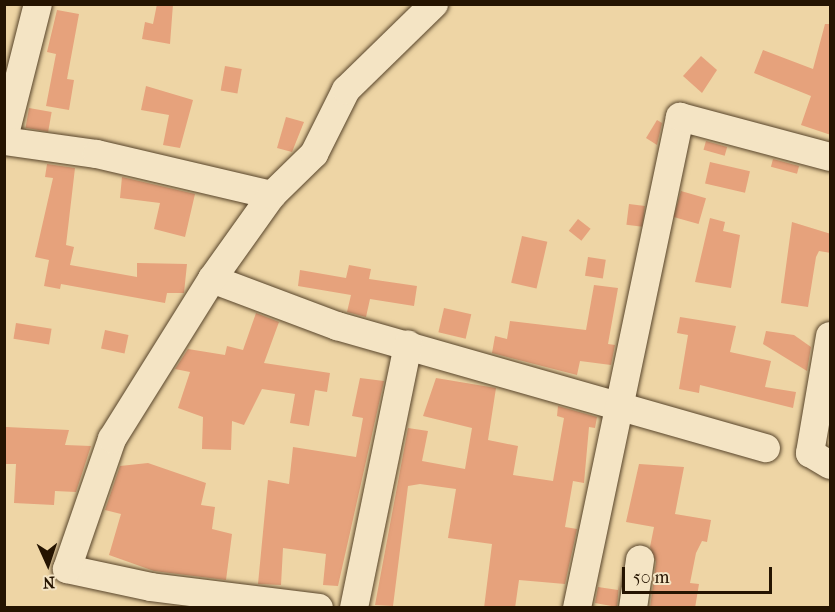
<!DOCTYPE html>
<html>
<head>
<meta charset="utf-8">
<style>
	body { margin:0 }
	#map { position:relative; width:835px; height:612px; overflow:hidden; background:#eed5a5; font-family:"IM FELL French Canon",serif }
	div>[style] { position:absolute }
	.building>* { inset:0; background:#e6a27c; transform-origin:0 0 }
	.roads { filter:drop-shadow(0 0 2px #57442a) drop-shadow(0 0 2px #57442a) }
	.minor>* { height:28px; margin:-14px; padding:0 14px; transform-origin:14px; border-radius:14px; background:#f4e4c4 }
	span { translate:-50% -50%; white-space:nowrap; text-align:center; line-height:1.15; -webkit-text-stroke:4.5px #f4e4c4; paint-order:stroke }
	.frame { position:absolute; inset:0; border:6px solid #251401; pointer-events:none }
	.north { position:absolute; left:18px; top:534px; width:60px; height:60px; -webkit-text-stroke:4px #f4e4c4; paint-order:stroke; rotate:177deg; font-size:16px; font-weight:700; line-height:24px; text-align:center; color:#251401 }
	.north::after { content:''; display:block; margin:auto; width:21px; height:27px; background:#251401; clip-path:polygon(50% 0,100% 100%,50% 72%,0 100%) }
	.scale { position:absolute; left:622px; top:567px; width:150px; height:27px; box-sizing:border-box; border:3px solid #251401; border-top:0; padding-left:8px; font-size:18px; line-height:21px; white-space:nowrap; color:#251401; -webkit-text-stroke:4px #f4e4c4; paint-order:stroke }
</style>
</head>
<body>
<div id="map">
	<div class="building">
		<i style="clip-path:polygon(157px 4px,173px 4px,170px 44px,142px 39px,145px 22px,153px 24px)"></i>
		<i style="clip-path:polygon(57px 10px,79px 14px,67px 79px,74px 80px,69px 110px,46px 106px,56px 54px,47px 52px)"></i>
		<i style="clip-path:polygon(825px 24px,831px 24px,831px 135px,801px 125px,811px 96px,754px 73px,763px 50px,813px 69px)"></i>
		<i style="clip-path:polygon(701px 56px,717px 70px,702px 93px,683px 76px)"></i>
		<i style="left:225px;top:66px;width:17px;height:25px;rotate:10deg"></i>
		<i style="clip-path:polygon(146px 86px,193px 100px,180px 148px,163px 145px,169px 115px,141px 110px)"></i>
		<i style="left:29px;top:108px;width:23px;height:20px;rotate:10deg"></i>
		<i style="clip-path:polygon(286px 117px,304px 122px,292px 152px,277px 148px)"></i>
		<i style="clip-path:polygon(657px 120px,662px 123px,657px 145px,646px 138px)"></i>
		<i style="left:706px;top:141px;width:22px;height:9px;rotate:16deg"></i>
		<i style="left:773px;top:159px;width:27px;height:8px;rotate:15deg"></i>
		<i style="left:710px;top:162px;width:41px;height:22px;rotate:13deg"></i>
		<i style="clip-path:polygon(47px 164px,75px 168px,66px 245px,74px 247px,70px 265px,137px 277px,137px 263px,187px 264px,184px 293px,167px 293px,165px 303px,61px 284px,60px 289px,44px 286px,49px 260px,35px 257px,53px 178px,45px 177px)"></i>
		<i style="clip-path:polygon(122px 177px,195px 194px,185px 237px,154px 229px,160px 203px,120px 198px)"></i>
		<i style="left:681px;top:191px;width:26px;height:27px;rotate:16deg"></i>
		<i style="left:629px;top:204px;width:16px;height:21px;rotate:7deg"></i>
		<i style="clip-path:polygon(710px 218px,725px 222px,723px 231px,740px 235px,731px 288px,695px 282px)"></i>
		<i style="left:578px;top:219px;width:16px;height:15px;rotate:38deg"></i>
		<i style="clip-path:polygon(792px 222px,831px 234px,831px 253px,819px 251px,816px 257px,808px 307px,781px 303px)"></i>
		<i style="left:522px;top:236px;width:26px;height:48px;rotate:13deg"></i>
		<i style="left:588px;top:257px;width:18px;height:19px;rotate:9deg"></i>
		<i style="clip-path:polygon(349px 265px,371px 269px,369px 279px,417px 286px,414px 306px,370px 299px,366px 317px,347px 312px,351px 295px,298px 286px,300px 270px,346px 278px)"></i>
		<i style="clip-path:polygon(594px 285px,618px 288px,608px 344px,615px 345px,611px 365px,580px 361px,577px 375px,492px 353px,495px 336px,507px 339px,510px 321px,586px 330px)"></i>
		<i style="left:444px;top:308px;width:28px;height:25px;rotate:13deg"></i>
		<i style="clip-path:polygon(256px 313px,279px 322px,264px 363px,330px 373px,327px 392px,315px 390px,309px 426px,290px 423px,295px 394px,262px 389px,244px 425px,232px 421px,231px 450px,202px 449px,203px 417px,178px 408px,190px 372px,175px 369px,188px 349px,225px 355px,227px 346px,243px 350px)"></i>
		<i style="clip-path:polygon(680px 317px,736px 326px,730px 352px,771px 361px,765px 387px,796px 392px,793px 408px,700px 385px,699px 393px,679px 389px,688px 335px,677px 333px)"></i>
		<i style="left:16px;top:323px;width:36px;height:16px;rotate:9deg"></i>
		<i style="left:105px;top:330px;width:24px;height:19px;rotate:12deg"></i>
		<i style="clip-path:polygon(766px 331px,794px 335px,811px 347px,807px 371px,763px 344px)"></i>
		<i style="clip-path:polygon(360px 378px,384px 381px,338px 586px,323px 585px,326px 554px,283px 548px,281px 585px,258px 584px,268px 480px,289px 484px,293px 447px,356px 457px,363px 418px,352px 416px)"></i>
		<i style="clip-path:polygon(436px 378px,496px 388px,488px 440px,518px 446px,513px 475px,553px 481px,564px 418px,557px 416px,558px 406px,597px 417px,595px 428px,589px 427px,584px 483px,573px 481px,565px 527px,577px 529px,565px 584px,519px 580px,515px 608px,484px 608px,492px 544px,448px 538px,456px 489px,420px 484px,408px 486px,393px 606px,375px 605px,408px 428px,428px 431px,422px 461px,465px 469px,472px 428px,423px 416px)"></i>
		<i style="clip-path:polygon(6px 427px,69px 430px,65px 445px,91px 446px,76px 492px,55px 491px,54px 505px,14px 503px,16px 464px,4px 464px)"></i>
		<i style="clip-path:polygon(148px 463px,206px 483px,201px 505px,215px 507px,212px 529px,232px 534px,226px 580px,154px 571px,109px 555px,121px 514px,105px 510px,120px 466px)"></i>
		<i style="clip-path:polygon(639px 464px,684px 467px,675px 514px,711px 520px,707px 542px,702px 541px,696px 553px,690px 583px,699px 584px,695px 608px,650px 608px,656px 562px,650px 547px,654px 527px,626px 522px)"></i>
		<i style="clip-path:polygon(619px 585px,617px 607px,595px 603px,598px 587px,618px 590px)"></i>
	</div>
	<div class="roads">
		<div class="minor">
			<i style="left:4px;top:138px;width:138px;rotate:-75.8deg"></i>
			<i style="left:4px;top:141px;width:94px;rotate:8deg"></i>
			<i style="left:97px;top:154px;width:180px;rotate:13.2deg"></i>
			<i style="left:212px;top:279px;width:134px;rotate:20.6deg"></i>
			<i style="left:337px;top:326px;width:446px;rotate:15.9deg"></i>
			<i style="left:830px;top:336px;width:119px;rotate:99.7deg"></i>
			<i style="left:810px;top:453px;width:23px;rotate:31deg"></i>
			<i style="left:319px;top:608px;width:169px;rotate:-172.9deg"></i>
			<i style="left:151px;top:587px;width:86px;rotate:-167.9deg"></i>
			<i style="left:67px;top:569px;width:138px;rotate:-70.9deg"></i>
			<i style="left:112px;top:439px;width:189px;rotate:-58deg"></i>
			<i style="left:212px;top:279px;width:103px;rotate:-54.5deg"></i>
			<i style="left:272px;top:195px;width:59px;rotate:-44.3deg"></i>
			<i style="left:314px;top:154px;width:72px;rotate:-63.4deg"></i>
			<i style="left:346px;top:90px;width:123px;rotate:-44.3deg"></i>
			<i style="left:354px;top:608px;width:269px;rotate:-78.4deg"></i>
			<i style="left:577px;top:608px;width:502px;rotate:-78.15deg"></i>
			<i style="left:680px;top:117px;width:155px;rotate:14.9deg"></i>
			<i style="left:633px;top:608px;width:49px;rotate:-81.7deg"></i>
		</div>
	</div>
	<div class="frame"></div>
	<div class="north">N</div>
	<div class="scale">50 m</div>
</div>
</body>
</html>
